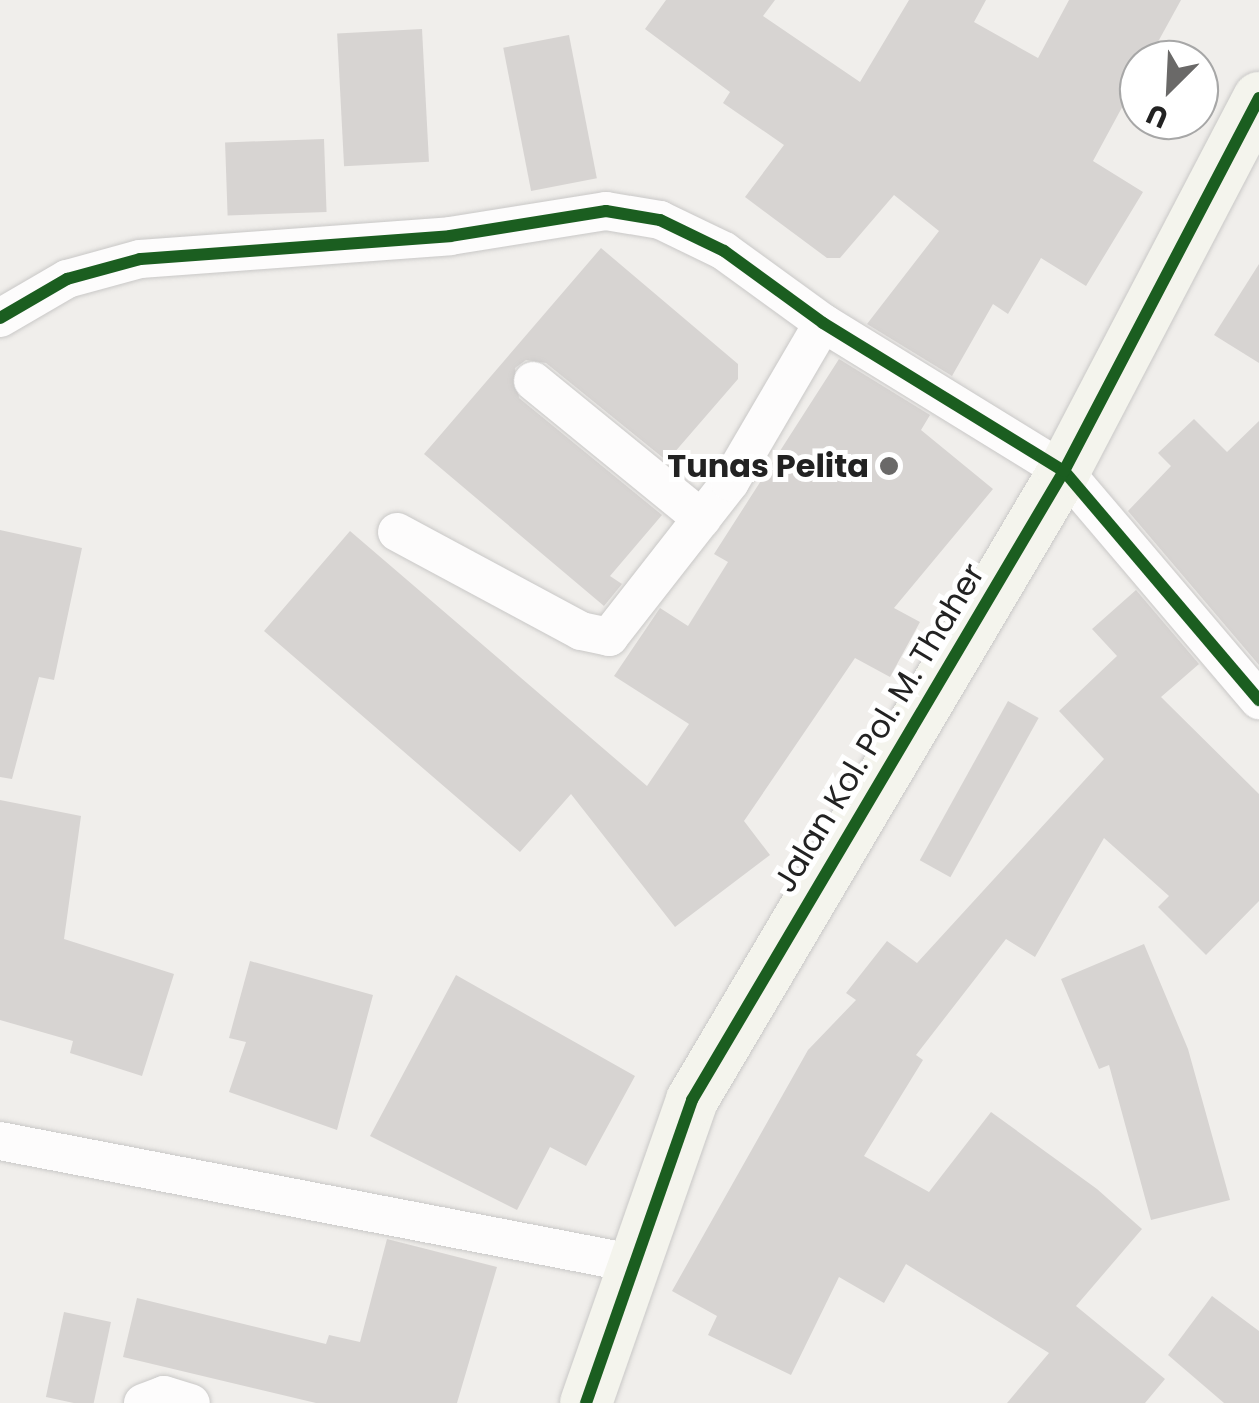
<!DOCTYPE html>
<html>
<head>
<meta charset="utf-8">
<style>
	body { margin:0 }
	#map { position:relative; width:1259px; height:1403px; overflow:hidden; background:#f0eeeb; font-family:Poppins,sans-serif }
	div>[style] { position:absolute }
	.building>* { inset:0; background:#d7d4d2; transform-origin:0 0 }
	.roads { filter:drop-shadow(0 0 2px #c9c8c7) drop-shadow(0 0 2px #c9c8c7) }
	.street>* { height:38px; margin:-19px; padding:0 19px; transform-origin:19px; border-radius:19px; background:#fdfcfc }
	.secondary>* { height:52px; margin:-26px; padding:0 26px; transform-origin:26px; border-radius:26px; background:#f4f4ed }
	.cycleway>* { height:12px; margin:-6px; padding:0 6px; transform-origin:6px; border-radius:6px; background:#1b5e20 }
	.dots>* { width:28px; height:28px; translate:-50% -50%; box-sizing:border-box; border:5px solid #fff; border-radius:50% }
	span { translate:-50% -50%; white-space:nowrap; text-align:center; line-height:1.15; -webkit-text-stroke:10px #fff; paint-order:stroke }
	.poi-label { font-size:32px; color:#222; font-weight:700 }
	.right { translate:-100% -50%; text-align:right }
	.street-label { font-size:32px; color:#222 }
	.north { position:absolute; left:1119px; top:40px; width:100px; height:100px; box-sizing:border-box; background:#fff; border:2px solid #a7a7a7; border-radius:50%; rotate:204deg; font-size:28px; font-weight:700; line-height:40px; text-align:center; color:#222 }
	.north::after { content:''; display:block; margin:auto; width:35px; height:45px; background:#6a6968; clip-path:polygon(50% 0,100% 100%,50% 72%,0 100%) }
</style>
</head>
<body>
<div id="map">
	<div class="building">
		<i style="clip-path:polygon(666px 0,775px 0,763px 16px,860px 82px,909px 0,986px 0,974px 22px,1038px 58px,1069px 0,1181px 0,1148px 60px,1139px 60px,1139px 76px,1093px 161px,1143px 192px,1086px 286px,1041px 258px,1008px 314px,993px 304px,952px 376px,867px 324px,939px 231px,894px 195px,840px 258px,827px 258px,745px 197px,784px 145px,723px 103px,730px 92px,645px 29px)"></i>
		<i style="left:422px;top:29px;width:133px;height:85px;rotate:87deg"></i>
		<i style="left:569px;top:35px;width:146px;height:67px;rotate:79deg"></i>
		<i style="left:324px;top:139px;width:73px;height:99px;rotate:88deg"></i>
		<i style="clip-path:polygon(601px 248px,738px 364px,738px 379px,667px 461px,546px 363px,526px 360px,515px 368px,519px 398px,662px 515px,610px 576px,622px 584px,604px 606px,424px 454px)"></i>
		<i style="clip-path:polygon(1259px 264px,1259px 363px,1214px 335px)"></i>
		<i style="clip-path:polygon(839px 359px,930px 415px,921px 430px,993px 489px,894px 608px,920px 622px,890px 677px,855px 658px,744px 821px,770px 855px,675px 927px,571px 794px,520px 852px,264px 631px,350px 531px,647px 786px,689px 724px,614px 676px,660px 608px,688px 626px,728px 562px,714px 554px)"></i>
		<i style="clip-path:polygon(1194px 419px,1227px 452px,1259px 421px,1259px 665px,1128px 511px,1171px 466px,1158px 453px)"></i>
		<i style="clip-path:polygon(0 530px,82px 548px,54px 680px,39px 677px,12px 779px,0 777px)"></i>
		<i style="clip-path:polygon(1136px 590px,1199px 664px,1161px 697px,1259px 794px,1259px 901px,1206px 955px,1158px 907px,1169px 896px,1104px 838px,1035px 957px,1006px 939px,916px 1055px,923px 1060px,864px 1156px,929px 1192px,991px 1112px,1097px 1189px,1142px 1229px,1076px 1306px,1165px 1379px,1145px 1403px,1007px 1403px,1049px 1353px,906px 1264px,884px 1303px,839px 1277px,791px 1375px,708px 1335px,717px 1316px,672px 1291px,808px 1050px,856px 1000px,846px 993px,887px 941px,917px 963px,1104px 759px,1059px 711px,1117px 656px,1092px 629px)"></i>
		<i style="left:1008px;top:701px;width:35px;height:182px;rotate:29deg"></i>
		<i style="clip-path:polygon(0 800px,81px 816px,64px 939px,174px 974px,142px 1076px,70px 1053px,73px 1041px,0 1020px)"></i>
		<i style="clip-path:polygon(1144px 944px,1188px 1049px,1230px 1200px,1151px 1220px,1109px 1065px,1099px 1069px,1061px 979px)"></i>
		<i style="clip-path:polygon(250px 961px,373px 995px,337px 1130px,229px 1092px,246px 1042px,229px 1038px)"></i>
		<i style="clip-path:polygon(456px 975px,635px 1076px,586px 1166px,550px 1147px,517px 1210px,370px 1136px)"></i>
		<i style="clip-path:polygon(387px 1239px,497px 1267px,457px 1403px,316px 1403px,123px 1357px,137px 1298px,326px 1344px,329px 1335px,360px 1342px)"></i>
		<i style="clip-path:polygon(1212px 1296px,1259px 1331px,1259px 1403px,1224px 1403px,1168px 1355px)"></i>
		<i style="left:64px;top:1312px;width:48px;height:87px;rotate:12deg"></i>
	</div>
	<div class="roads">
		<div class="street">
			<i style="left:0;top:318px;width:78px;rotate:-30.2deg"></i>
			<i style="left:67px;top:279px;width:76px;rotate:-15.3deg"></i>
			<i style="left:140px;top:259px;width:311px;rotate:-4.2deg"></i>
			<i style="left:450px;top:236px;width:158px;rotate:-9.1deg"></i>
			<i style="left:606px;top:211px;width:55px;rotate:9.5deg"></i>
			<i style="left:660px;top:220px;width:71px;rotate:25.8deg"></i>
			<i style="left:724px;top:251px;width:122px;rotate:36deg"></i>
			<i style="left:823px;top:323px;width:283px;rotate:31.6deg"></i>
			<i style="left:1064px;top:471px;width:301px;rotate:49.6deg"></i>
			<i style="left:533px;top:381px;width:218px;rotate:39.2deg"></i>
			<i style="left:397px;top:532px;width:209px;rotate:28.3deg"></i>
			<i style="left:581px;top:631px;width:29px;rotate:12deg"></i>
			<i style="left:609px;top:637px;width:197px;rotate:-52deg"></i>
			<i style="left:730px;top:482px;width:184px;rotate:-59.7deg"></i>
			<i style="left:0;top:1141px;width:644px;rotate:10.93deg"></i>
			<i style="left:143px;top:1403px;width:22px;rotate:-21deg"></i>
			<i style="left:164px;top:1395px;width:28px;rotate:17deg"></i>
		</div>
		<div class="secondary">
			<i style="left:586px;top:1403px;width:321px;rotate:-70.7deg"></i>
			<i style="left:692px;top:1100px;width:731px;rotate:-59.4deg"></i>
			<i style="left:1064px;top:471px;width:421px;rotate:-62.4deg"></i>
		</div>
	</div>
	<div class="cycleway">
		<i style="left:0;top:318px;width:78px;rotate:-30.2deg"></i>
		<i style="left:67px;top:279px;width:76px;rotate:-15.3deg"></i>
		<i style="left:140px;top:259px;width:311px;rotate:-4.2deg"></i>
		<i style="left:450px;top:236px;width:158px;rotate:-9.1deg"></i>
		<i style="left:606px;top:211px;width:55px;rotate:9.5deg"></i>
		<i style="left:660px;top:220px;width:71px;rotate:25.8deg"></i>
		<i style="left:724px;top:251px;width:122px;rotate:36deg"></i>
		<i style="left:823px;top:323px;width:283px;rotate:31.6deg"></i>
		<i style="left:1064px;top:471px;width:301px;rotate:49.6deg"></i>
		<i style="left:586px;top:1403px;width:321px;rotate:-70.7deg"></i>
		<i style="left:692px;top:1100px;width:731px;rotate:-59.4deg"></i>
		<i style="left:1064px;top:471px;width:421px;rotate:-62.4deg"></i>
	</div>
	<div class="dots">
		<i style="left:889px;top:466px;background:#6a6968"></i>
	</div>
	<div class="poi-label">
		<span class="right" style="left:869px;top:466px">Tunas Pelita</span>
	</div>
	<div class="street-label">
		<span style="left:879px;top:728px;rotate:-59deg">Jalan Kol. Pol. M. Thaher</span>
	</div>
	<div class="north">U</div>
</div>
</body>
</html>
